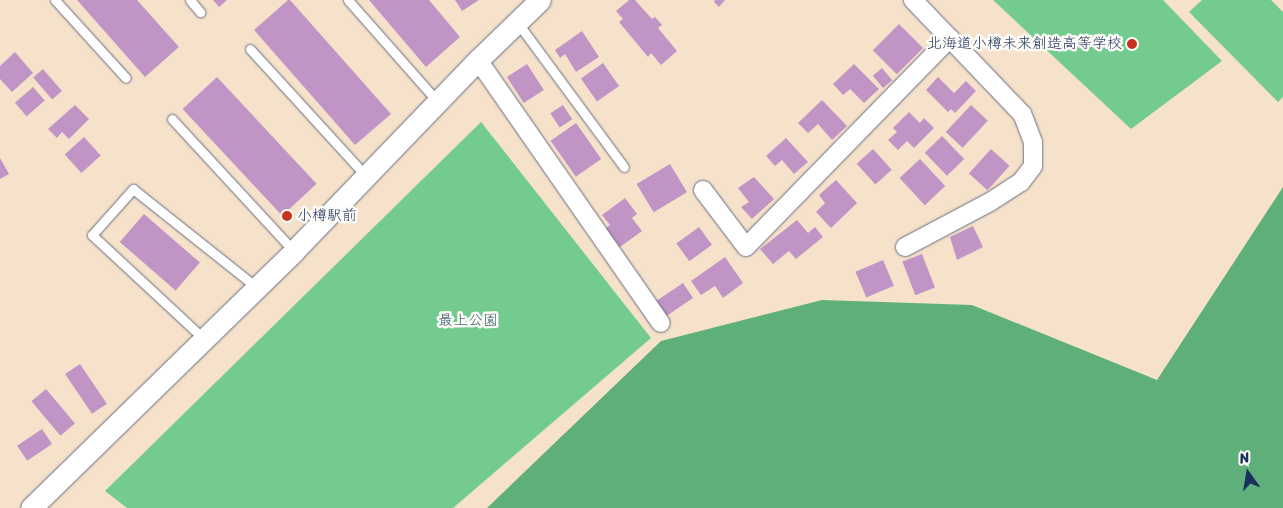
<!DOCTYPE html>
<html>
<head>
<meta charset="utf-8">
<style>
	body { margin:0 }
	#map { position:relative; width:1283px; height:508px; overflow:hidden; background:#f6e2ca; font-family:Sriracha,"Klee One",sans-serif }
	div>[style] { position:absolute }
	.green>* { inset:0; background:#73cb90 }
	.forest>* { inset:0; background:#5eaf7a }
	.building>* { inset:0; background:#c095c6; transform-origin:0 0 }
	.roads { filter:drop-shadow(0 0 1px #686e84) drop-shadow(0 0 1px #686e84) }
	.service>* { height:9px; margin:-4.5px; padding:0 4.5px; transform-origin:4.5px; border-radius:4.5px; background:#fff }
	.minor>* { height:18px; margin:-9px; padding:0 9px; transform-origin:9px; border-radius:9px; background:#fff }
	.tertiary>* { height:21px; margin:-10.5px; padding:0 10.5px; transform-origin:10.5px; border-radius:10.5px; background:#fff }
	.dots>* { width:14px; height:14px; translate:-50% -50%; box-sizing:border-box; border:2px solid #fdfcf7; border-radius:50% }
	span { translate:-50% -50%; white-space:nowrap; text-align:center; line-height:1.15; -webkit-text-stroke:5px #fdfcf7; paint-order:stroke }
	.poi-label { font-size:15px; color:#1b2f5e }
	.right { translate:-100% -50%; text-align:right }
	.left { translate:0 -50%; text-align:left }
	.park-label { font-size:15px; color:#355e6d }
	.north { position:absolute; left:1223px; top:448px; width:50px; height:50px; -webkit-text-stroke:4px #fdfcf7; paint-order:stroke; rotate:347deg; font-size:14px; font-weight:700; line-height:20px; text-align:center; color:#1b2f5e }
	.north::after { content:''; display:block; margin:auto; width:18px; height:22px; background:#1b2f5e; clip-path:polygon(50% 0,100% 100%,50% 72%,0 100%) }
</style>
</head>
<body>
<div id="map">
	<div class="green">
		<i style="clip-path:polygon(993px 0,1163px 0,1222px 61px,1131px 129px)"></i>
		<i style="clip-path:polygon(1202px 0,1271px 0,1283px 12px,1283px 97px,1278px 102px,1189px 12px)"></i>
		<i style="clip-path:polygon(481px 122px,651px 338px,453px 508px,127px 508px,105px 491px)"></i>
	</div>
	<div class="forest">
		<i style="clip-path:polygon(1283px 187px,1283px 508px,487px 508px,661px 341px,822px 300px,972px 305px,1157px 380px)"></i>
	</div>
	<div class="building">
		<i style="clip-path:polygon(77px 0,137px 0,179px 47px,145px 77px)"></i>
		<i style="clip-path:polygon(213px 0,227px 0,219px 7px)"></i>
		<i style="clip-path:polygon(288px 0,290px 0,391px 114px,355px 145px,254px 30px)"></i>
		<i style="clip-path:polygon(369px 0,429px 0,460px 37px,426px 67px)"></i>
		<i style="clip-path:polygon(455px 0,479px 0,462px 11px)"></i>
		<i style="clip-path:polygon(629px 0,635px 0,652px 19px,655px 17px,662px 25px,658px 28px,677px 51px,661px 65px,651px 53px,648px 57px,619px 22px,623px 19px,616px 11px)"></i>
		<i style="clip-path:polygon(715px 0,725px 0,719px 7px,714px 2px)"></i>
		<i style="left:899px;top:24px;width:34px;height:37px;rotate:45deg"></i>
		<i style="clip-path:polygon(582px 31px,599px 57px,576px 72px,565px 54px,560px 58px,555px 50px)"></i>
		<i style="clip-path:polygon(15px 52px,33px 73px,12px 92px,0 79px,0 66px)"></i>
		<i style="left:603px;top:63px;width:28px;height:27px;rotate:55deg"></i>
		<i style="left:527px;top:64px;width:31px;height:24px;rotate:57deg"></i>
		<i style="clip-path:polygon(854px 64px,879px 89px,864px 103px,850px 89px,843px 95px,833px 84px)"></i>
		<i style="left:882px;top:68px;width:16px;height:12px;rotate:50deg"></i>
		<i style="left:43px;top:69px;width:29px;height:13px;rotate:49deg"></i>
		<i style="left:217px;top:77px;width:146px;height:47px;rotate:47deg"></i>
		<i style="clip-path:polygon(938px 77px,954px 93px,966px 81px,976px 91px,955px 113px,951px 109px,948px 112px,926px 90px)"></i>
		<i style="left:33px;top:87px;width:18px;height:24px;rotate:49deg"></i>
		<i style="clip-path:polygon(822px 100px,847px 126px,832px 140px,818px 124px,808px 133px,798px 123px)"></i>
		<i style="clip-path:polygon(75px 105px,89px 119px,69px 139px,62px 132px,57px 138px,48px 129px)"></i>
		<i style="left:563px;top:105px;width:17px;height:15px;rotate:57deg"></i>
		<i style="left:971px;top:105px;width:23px;height:37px;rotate:43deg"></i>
		<i style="clip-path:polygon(909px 112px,920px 123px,924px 118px,934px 128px,914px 148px,907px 141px,898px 150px,888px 140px,897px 132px,893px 128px)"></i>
		<i style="left:576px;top:123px;width:44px;height:31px;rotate:55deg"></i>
		<i style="left:942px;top:136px;width:32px;height:24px;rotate:46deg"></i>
		<i style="left:84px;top:137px;width:25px;height:26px;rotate:48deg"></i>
		<i style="clip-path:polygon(786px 138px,808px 162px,794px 174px,782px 160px,775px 166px,766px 156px)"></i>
		<i style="left:873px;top:149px;width:28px;height:22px;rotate:48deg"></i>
		<i style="left:991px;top:149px;width:25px;height:33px;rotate:42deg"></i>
		<i style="clip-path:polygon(0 158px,9px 174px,0 179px)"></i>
		<i style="left:920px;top:159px;width:37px;height:28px;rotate:47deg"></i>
		<i style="left:670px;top:164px;width:33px;height:39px;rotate:59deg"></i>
		<i style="clip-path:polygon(754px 177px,774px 199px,752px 219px,741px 207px,749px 202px,738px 188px)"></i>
		<i style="clip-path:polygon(836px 180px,857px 203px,831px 228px,816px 212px,825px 203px,819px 195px)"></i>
		<i style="clip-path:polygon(625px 198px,637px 214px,632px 218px,642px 231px,620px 247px,611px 236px,607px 239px,602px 231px,610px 225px,602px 215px)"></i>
		<i style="left:144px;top:214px;width:74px;height:37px;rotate:41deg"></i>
		<i style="clip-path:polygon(797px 220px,808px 233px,815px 227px,823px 237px,796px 259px,789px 251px,773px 264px,760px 249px)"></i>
		<i style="clip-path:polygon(973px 226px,983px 247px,957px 260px,950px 237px)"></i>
		<i style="left:699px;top:227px;width:22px;height:28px;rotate:54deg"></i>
		<i style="left:922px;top:254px;width:36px;height:21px;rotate:69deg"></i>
		<i style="clip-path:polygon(725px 257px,743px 283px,723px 298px,715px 286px,701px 295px,691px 281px)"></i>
		<i style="left:883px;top:260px;width:28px;height:30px;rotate:67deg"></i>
		<i style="left:683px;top:283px;width:18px;height:34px;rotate:56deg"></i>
		<i style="left:80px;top:364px;width:48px;height:18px;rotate:56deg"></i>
		<i style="left:46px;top:389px;width:45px;height:19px;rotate:50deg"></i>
		<i style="left:42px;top:429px;width:18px;height:30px;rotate:56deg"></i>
	</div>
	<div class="roads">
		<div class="service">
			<i style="left:55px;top:0;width:105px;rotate:47.7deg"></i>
			<i style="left:190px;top:0;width:16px;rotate:50deg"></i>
			<i style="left:348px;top:0;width:136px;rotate:48.6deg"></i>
			<i style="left:517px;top:22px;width:180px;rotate:53.6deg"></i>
			<i style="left:250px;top:49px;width:172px;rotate:47.6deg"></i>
			<i style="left:172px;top:119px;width:180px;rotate:47.3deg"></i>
			<i style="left:204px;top:339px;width:153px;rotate:-137.1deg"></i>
			<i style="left:92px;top:235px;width:62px;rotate:-48.3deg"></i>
			<i style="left:133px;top:189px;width:157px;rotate:38.5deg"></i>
		</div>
		<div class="minor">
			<i style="left:478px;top:60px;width:320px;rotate:55.2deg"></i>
			<i style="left:703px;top:190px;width:71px;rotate:53deg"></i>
			<i style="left:746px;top:247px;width:292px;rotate:-45.7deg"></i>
			<i style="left:905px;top:247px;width:96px;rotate:-27.9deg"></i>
			<i style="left:990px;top:202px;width:37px;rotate:-33deg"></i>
			<i style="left:1021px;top:182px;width:20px;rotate:-53deg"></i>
			<i style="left:1033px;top:166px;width:24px;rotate:-90deg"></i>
			<i style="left:1033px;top:142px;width:30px;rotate:-111deg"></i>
			<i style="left:1022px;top:114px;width:158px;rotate:-133.7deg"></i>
		</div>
		<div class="tertiary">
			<i style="left:31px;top:508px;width:368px;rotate:-44.3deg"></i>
			<i style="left:294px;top:251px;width:265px;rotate:-46.1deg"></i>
			<i style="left:478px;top:60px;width:86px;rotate:-44.1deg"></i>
		</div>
	</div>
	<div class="dots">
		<i style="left:1132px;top:44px;background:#c8321e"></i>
		<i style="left:287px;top:216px;background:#c8321e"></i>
	</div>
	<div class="poi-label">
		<span class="right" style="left:1122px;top:44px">北海道小樽未来創造高等学校</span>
		<span class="left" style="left:297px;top:216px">小樽駅前</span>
	</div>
	<div class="park-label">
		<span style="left:468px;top:321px">最上公園</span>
	</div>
	<div class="north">N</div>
</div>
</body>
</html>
